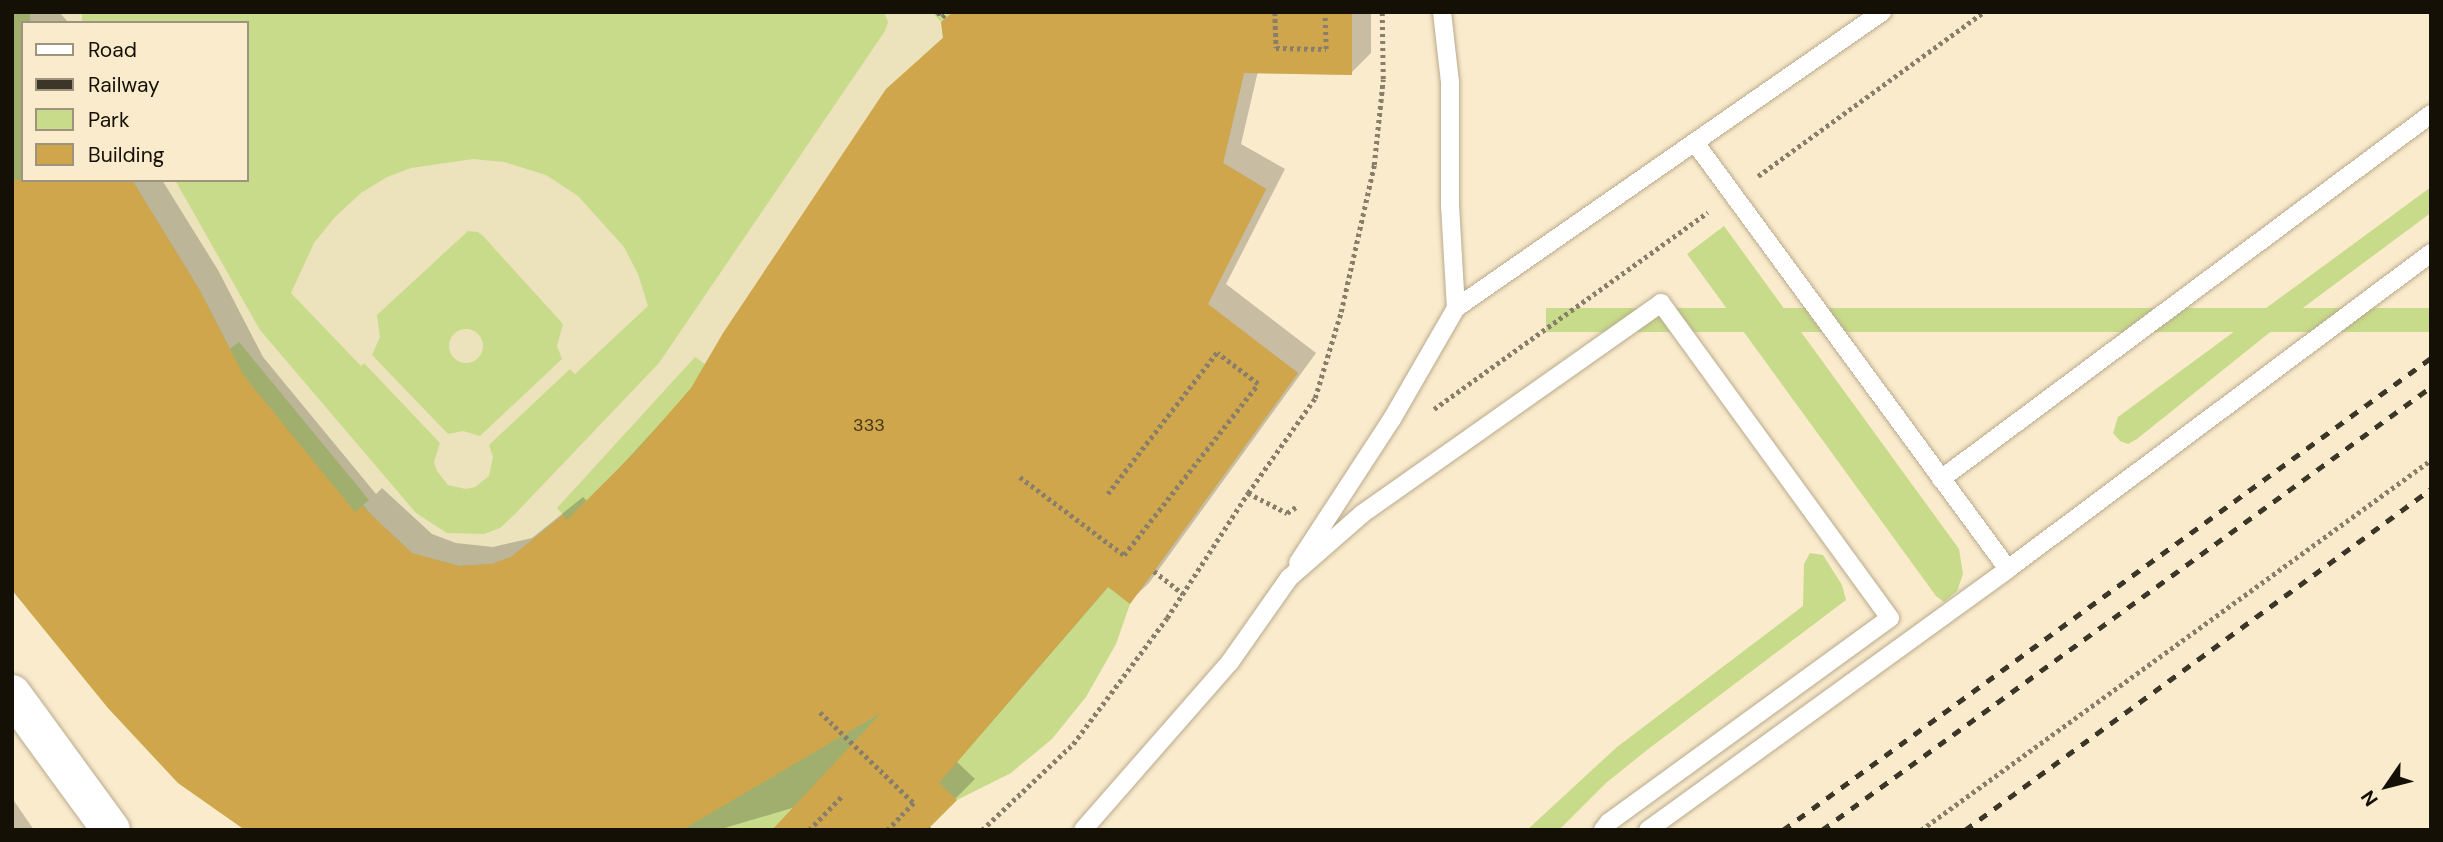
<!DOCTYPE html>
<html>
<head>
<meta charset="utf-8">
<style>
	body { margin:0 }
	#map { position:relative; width:2443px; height:842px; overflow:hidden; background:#faebcc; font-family:"DM Sans",sans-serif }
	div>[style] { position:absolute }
	.green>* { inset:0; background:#c8db8a; transform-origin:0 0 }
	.sand>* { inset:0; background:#ece3bd; transform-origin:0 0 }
	.round { border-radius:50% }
	.shadow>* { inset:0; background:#0003 }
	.building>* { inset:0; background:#cfa64c }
	.path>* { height:4.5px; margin-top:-2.25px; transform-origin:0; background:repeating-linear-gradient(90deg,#887e6a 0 3.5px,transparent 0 7px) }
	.roads { filter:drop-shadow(0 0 2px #b8aa8d) drop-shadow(0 0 2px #b8aa8d) }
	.lane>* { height:18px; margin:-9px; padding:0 9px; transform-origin:9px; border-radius:9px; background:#fff }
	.secondary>* { height:38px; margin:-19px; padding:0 19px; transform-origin:19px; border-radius:19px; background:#fff }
	.rail>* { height:5px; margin-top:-2.5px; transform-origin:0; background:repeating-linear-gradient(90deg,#3c3628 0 9px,transparent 0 18px) }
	span { translate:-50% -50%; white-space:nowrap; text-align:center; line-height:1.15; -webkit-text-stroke:7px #faebcc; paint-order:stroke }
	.number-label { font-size:18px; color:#443618 }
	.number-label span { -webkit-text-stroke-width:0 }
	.frame { position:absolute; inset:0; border:14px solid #151006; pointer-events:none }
	.legend { position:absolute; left:21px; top:21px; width:228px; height:161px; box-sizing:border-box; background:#faebcc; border:2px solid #9e937d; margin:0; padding:9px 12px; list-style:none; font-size:21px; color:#151006 }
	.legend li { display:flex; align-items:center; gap:14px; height:35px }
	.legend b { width:35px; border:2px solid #9e937d }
	.north { position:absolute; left:2352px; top:751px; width:70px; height:70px; -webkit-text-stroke:5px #faebcc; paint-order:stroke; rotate:235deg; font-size:19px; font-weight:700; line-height:28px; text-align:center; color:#151006 }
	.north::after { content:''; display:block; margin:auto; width:24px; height:32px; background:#151006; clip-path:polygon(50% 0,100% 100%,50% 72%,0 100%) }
</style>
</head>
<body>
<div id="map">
	<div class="green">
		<i style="clip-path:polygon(evenodd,12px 12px,1352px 12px,1352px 75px,1244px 73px,1223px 163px,1266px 189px,1228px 264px,1161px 271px,1298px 373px,1130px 604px,1116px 644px,1086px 697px,1052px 739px,1011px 773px,957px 800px,927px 830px,245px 830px,178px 783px,108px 708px,12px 590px,12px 12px,23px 23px,247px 23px,247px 180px,23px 180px,23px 23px)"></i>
		<i style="clip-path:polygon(2431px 187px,2431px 213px,2428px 215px,2269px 333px,2137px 439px,2128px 444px,2120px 441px,2113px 433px,2118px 417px)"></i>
		<i style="clip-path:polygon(1724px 226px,1959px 549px,1963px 574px,1957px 591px,1944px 602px,1936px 596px,1687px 254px)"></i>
		<i style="left:2431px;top:308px;width:24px;height:885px;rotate:90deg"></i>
		<i style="clip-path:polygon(1810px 553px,1823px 555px,1842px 585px,1846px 600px,1647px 750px,1606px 783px,1559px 830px,1527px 830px,1617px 747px,1803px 606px,1804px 564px)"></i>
	</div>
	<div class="sand">
		<i style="left:30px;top:12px;width:52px;height:11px"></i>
		<i style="clip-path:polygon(884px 12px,932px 12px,941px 22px,943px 38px,886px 89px,705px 364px,695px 357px,557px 508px,563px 515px,511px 557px,492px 564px,459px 566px,412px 553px,373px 517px,363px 505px,369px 500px,239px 342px,230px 349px,199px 289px,132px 180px,175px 180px,260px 330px,416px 513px,447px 533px,484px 534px,500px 528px,515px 514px,659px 363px,885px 31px,888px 22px)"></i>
		<i style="clip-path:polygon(evenodd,473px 159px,504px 162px,546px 175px,578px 196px,624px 247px,638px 274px,648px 306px,575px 374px,570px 369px,489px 445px,493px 457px,489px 476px,475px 487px,466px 489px,448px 485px,437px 471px,434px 462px,440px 443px,364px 363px,361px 366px,291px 293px,314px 243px,335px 217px,361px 193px,387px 177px,411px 168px,473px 159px,468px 231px,478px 232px,484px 237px,563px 324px,557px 346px,562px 359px,480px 436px,463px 431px,448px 434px,372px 355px,380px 337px,377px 315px,468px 231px)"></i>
		<i class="round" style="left:449px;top:329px;width:34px;height:34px"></i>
	</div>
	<div class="shadow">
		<i style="clip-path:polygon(12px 12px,59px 12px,69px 23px,23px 23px,23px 180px,162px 180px,218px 270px,263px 357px,376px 494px,382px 488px,432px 534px,456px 543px,493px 547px,532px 538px,583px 497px,588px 502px,692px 389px,908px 70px,944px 37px,953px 12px,1371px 12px,1371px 53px,1351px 73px,1258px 71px,1241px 144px,1285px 169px,1226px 284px,1316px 353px,1149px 583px,1129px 602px,1109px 586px,957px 762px,975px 779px,924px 830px,829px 797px,718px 830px,249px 830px,12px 587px)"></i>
		<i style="clip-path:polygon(12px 798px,34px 830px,12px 830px)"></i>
	</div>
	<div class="building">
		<i style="clip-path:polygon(953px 12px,1352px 12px,1352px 75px,1244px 73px,1223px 163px,1266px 189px,1208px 304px,1298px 373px,1130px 604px,1108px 587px,939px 783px,957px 800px,927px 830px,772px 830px,881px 713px,682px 830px,245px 830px,178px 783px,108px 708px,12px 590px,12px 180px,132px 180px,199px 289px,244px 376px,355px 512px,362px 506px,412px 553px,459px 566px,492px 564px,511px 557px,563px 515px,567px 520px,638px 449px,691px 388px,723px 333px,886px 89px,943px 38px,941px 22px)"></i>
	</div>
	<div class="path">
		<i style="left:938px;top:12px;width:6px;rotate:51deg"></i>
		<i style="left:942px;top:17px;width:7px;rotate:-45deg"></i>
		<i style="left:1275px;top:12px;width:36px;rotate:88deg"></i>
		<i style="left:1276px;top:48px;width:50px;rotate:1.1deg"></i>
		<i style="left:1326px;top:49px;width:37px;rotate:-92deg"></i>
		<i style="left:1758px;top:176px;width:279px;rotate:-36deg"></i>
		<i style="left:1434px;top:409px;width:337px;rotate:-35.7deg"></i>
		<i style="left:1020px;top:477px;width:130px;rotate:36.9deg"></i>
		<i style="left:1124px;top:555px;width:217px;rotate:-51.9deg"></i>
		<i style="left:1258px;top:384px;width:51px;rotate:-142.9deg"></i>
		<i style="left:1217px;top:353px;width:178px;rotate:127.7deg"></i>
		<i style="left:1248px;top:493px;width:44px;rotate:27.1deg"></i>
		<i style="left:1287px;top:513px;width:11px;rotate:-34deg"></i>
		<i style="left:1154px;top:571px;width:37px;rotate:38deg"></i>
		<i style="left:820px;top:712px;width:131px;rotate:44.1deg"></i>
		<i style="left:914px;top:803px;width:37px;rotate:134deg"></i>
		<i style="left:928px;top:828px;width:3px;rotate:45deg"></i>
		<i style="left:809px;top:830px;width:49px;rotate:-45.8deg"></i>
		<i style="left:982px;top:830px;width:125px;rotate:-43.4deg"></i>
		<i style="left:1073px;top:744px;width:157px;rotate:-53.3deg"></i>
		<i style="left:1167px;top:618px;width:149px;rotate:-57.1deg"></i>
		<i style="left:1248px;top:493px;width:116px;rotate:-54.8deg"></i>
		<i style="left:1315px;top:398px;width:90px;rotate:-73.2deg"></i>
		<i style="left:1341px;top:312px;width:151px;rotate:-77.3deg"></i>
		<i style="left:1374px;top:165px;width:86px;rotate:-84deg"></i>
		<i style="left:1383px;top:79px;width:67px;rotate:-90.9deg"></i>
		<i style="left:1921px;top:830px;width:630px;rotate:-35.96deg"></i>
	</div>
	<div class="roads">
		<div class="lane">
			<i style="left:1442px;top:12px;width:70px;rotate:83.5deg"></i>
			<i style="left:1450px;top:82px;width:123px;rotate:90deg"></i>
			<i style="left:1450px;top:205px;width:103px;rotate:86.7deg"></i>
			<i style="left:1696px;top:144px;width:527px;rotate:53.72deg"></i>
			<i style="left:1941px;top:479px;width:611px;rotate:-36.68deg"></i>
			<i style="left:1298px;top:563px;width:172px;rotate:-56.9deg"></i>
			<i style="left:1392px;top:419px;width:128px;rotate:-60deg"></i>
			<i style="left:1456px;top:308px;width:519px;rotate:-34.79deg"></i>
			<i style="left:1083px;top:830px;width:223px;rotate:-48.8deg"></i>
			<i style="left:1230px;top:662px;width:103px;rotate:-54.9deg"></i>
			<i style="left:1289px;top:578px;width:97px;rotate:-41.2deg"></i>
			<i style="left:1362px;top:514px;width:366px;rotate:-35.2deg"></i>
			<i style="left:1661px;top:303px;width:389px;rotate:54deg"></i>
			<i style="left:1890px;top:618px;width:347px;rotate:144deg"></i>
			<i style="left:1609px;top:822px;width:10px;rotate:127deg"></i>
			<i style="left:1648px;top:830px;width:445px;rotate:-35.9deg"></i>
			<i style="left:2008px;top:569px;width:528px;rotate:-36.76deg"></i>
		</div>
		<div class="secondary">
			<i style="left:12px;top:694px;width:168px;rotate:53.9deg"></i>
		</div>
	</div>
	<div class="rail">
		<i style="left:1783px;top:830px;width:802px;rotate:-36.07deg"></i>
		<i style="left:1822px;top:830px;width:753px;rotate:-36.03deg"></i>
		<i style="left:1965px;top:830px;width:577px;rotate:-36.2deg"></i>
	</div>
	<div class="number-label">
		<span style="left:869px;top:425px">333</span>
	</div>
	<div class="frame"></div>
	<ul class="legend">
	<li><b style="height:9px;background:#fff"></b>Road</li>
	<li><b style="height:9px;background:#3c3628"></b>Railway</li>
	<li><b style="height:19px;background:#c8db8a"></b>Park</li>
	<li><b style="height:19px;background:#cfa64c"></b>Building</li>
	</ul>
	<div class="north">N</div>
</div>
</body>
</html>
